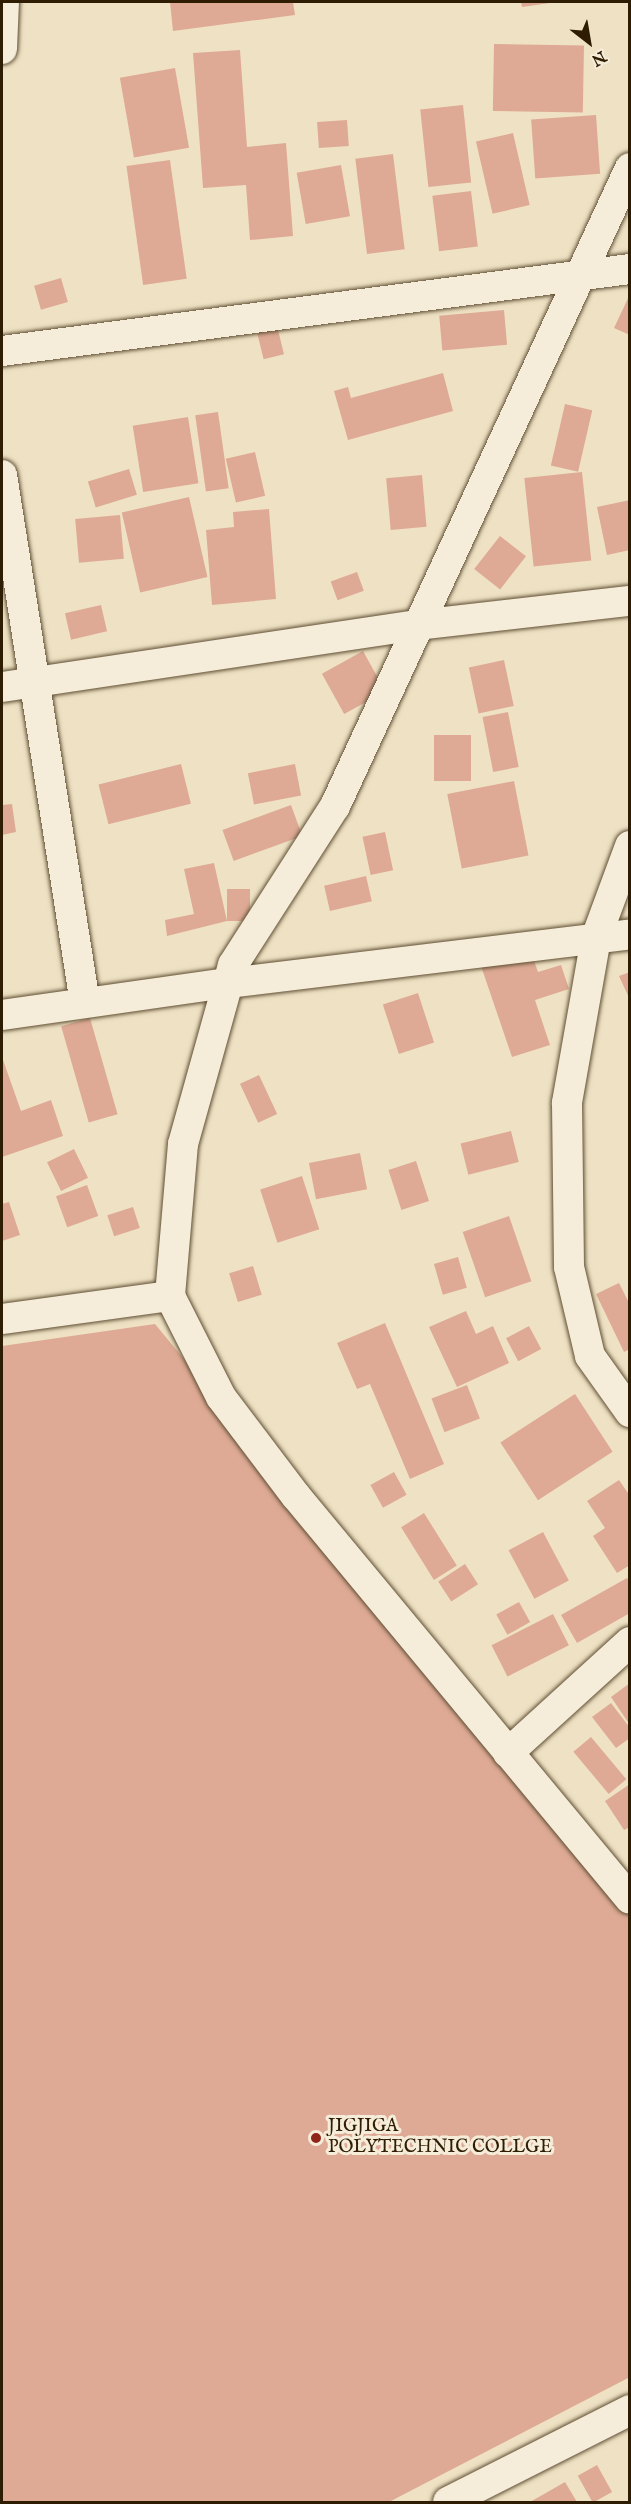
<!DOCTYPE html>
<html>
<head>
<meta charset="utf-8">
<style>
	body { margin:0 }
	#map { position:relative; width:631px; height:2504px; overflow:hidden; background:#efe2c4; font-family:"IM FELL English",serif }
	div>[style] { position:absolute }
	.building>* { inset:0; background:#deaa95; transform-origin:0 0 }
	.roads { filter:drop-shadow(0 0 2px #5f4e33) drop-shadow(0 0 2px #5f4e33) }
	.street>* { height:30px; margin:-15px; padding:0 15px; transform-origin:15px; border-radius:15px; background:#f5ecd9 }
	.dots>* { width:16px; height:16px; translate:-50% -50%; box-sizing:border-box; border:3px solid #f5ecd9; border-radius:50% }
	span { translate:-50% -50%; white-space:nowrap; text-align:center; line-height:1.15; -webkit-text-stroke:6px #f5ecd9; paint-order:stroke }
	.poi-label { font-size:18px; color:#2f1d03 }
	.left { translate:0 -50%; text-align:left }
	.frame { position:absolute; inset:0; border:3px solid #2f1d03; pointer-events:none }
	.north { position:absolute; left:559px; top:12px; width:60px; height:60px; -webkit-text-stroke:4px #f5ecd9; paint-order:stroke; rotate:149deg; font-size:16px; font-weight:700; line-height:24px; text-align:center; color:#2f1d03 }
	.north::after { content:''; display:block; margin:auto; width:21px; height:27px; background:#2f1d03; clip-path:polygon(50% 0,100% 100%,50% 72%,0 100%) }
</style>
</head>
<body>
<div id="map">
	<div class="building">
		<i style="clip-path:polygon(170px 2px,293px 2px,295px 15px,173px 31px)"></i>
		<i style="clip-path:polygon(521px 2px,550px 2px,550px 3px,522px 7px)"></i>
		<i style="left:494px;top:44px;width:90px;height:67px;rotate:1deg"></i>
		<i style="clip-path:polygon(240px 50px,247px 147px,286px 143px,293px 236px,250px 240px,246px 185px,203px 188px,193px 53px)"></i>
		<i style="left:175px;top:68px;width:81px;height:56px;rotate:80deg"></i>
		<i style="left:463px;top:105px;width:78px;height:43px;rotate:84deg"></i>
		<i style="left:596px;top:115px;width:59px;height:65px;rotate:86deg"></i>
		<i style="left:347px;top:120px;width:26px;height:30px;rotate:86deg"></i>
		<i style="left:513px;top:133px;width:74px;height:38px;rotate:77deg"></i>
		<i style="left:393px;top:154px;width:96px;height:38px;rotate:83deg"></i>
		<i style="left:170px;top:160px;width:120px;height:44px;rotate:82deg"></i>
		<i style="left:341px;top:165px;width:52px;height:45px;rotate:80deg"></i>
		<i style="left:471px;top:191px;width:56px;height:39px;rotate:83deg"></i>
		<i style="left:61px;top:278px;width:25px;height:28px;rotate:74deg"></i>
		<i style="clip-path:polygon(630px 294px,630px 335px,614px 328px)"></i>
		<i style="left:504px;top:310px;width:35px;height:65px;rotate:85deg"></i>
		<i style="left:277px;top:326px;width:29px;height:21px;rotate:76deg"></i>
		<i style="clip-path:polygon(443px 373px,453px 411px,348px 440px,334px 391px,348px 387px,351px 398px)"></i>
		<i style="left:565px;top:404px;width:28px;height:63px;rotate:13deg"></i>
		<i style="left:218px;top:412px;width:77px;height:23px;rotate:82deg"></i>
		<i style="left:188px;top:417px;width:67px;height:56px;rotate:81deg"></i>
		<i style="left:255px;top:452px;width:45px;height:30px;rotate:77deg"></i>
		<i style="left:129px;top:469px;width:27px;height:43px;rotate:73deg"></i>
		<i style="left:582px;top:472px;width:89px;height:58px;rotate:84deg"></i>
		<i style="left:422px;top:475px;width:52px;height:36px;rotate:85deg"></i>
		<i style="left:189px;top:497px;width:82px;height:69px;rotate:77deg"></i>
		<i style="clip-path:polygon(630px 500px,630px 550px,607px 555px,597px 507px)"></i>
		<i style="clip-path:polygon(269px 509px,276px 599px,212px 605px,206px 530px,234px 527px,233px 512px)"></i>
		<i style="left:120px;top:515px;width:44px;height:45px;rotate:85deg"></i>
		<i style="left:500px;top:536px;width:33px;height:42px;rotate:38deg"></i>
		<i style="left:357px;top:572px;width:20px;height:28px;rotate:70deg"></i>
		<i style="left:101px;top:605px;width:27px;height:37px;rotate:77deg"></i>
		<i style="left:363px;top:651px;width:46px;height:47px;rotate:61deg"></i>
		<i style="left:504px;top:660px;width:47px;height:36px;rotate:78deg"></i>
		<i style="left:508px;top:712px;width:56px;height:26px;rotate:79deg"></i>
		<i style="left:471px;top:735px;width:46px;height:37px;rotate:90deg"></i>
		<i style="left:181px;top:764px;width:41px;height:85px;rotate:76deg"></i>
		<i style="left:295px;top:764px;width:32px;height:48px;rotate:79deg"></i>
		<i style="left:514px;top:781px;width:76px;height:68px;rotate:79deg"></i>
		<i style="clip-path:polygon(12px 804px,16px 832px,2px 835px,2px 805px)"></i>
		<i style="left:291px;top:805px;width:33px;height:73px;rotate:70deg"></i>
		<i style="left:385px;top:832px;width:39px;height:23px;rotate:78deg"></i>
		<i style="clip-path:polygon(214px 863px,227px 921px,227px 889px,250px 889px,250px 921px,227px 921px,167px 936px,165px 920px,194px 914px,184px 869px)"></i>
		<i style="left:366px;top:876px;width:26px;height:43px;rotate:77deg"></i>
		<i style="clip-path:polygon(530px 949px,538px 972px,561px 965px,569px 989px,535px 1000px,550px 1045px,512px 1057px,481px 966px)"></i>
		<i style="clip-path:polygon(630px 972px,630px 1000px,619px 976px)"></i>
		<i style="left:418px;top:993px;width:52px;height:37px;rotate:72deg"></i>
		<i style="left:90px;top:1018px;width:100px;height:30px;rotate:74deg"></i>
		<i style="clip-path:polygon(2px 1057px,21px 1111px,51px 1100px,63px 1136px,2px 1157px)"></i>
		<i style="left:259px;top:1075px;width:43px;height:21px;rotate:65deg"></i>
		<i style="left:511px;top:1131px;width:32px;height:52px;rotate:76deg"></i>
		<i style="left:74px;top:1149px;width:32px;height:30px;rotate:64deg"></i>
		<i style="left:360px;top:1153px;width:37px;height:52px;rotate:79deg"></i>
		<i style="left:416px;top:1161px;width:42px;height:29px;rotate:72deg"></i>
		<i style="left:302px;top:1176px;width:56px;height:44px;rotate:72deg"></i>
		<i style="left:87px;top:1185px;width:33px;height:33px;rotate:70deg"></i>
		<i style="clip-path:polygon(9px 1202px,20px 1235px,2px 1241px,2px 1204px)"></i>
		<i style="left:133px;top:1207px;width:22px;height:27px;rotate:72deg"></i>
		<i style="left:509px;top:1216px;width:69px;height:49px;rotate:71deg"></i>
		<i style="left:458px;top:1257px;width:32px;height:25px;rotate:74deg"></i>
		<i style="left:253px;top:1266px;width:30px;height:25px;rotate:73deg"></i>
		<i style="clip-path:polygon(619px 1283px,630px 1305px,630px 1349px,624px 1352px,596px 1294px)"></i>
		<i style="clip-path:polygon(466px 1311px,476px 1334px,493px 1326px,509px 1363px,457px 1387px,429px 1327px)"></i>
		<i style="clip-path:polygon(385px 1323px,444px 1464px,410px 1479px,370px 1384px,357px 1389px,337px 1343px)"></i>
		<i style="clip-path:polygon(155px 1324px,630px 1899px,630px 2377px,389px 2502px,2px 2502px,2px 1346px)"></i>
		<i style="left:529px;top:1326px;width:26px;height:26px;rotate:62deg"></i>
		<i style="left:467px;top:1385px;width:36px;height:38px;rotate:69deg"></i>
		<i style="left:575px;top:1394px;width:69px;height:89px;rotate:57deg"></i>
		<i style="left:394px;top:1472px;width:26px;height:27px;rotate:61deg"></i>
		<i style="clip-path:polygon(619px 1480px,630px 1496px,630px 1565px,617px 1573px,593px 1536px,605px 1528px,587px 1501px)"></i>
		<i style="left:424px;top:1513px;width:62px;height:27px;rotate:58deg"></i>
		<i style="left:543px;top:1532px;width:55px;height:39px;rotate:62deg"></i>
		<i style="left:465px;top:1564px;width:24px;height:32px;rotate:57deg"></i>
		<i style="clip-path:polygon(627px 1578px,630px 1583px,630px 1613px,577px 1643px,561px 1615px)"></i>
		<i style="left:519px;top:1602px;width:23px;height:26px;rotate:61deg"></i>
		<i style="left:553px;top:1614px;width:35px;height:69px;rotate:63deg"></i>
		<i style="clip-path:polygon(630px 1683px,630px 1725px,611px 1697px)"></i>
		<i style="clip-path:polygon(611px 1703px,630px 1728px,630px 1738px,616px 1748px,592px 1717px)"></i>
		<i style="left:591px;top:1737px;width:55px;height:23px;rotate:50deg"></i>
		<i style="clip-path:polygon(630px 1784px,630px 1827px,624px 1830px,605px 1801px)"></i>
		<i style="left:597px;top:2465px;width:31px;height:22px;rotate:61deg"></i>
		<i style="clip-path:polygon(565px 2482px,577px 2502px,530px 2502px)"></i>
	</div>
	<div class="roads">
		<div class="street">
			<i style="left:2px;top:49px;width:47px;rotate:-87.6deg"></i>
			<i style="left:630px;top:168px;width:703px;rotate:114.81deg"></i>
			<i style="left:335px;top:806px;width:189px;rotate:122.7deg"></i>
			<i style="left:233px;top:965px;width:186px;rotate:105.6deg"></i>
			<i style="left:183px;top:1144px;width:153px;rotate:94.9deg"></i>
			<i style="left:170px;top:1296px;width:113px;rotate:63.2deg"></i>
			<i style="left:221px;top:1397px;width:124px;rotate:52.9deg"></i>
			<i style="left:296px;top:1496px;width:523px;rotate:50.35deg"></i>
			<i style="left:2px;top:351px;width:633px;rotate:-7.44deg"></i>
			<i style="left:2px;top:475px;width:534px;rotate:81.07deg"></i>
			<i style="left:2px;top:687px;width:421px;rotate:-8.5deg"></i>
			<i style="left:418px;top:625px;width:213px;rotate:-6.5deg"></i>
			<i style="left:630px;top:846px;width:98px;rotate:110.3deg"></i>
			<i style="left:596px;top:938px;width:168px;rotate:100deg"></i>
			<i style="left:567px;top:1103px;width:164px;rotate:89.3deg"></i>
			<i style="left:569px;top:1267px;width:91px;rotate:76.7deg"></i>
			<i style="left:590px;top:1356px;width:69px;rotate:54.5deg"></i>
			<i style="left:2px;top:1015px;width:228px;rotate:-8.1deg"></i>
			<i style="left:228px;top:983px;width:405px;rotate:-6.9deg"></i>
			<i style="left:2px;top:1319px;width:170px;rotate:-7.8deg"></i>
			<i style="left:508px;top:1753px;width:165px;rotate:-42.3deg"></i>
			<i style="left:448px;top:2502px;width:204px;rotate:-26.8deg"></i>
		</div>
	</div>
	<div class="dots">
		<i style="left:316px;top:2138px;background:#8f2418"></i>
	</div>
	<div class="poi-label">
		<span class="left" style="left:328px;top:2138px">JIGJIGA<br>POLYTECHNIC COLLGE</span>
	</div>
	<div class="frame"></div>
	<div class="north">N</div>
</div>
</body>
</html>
